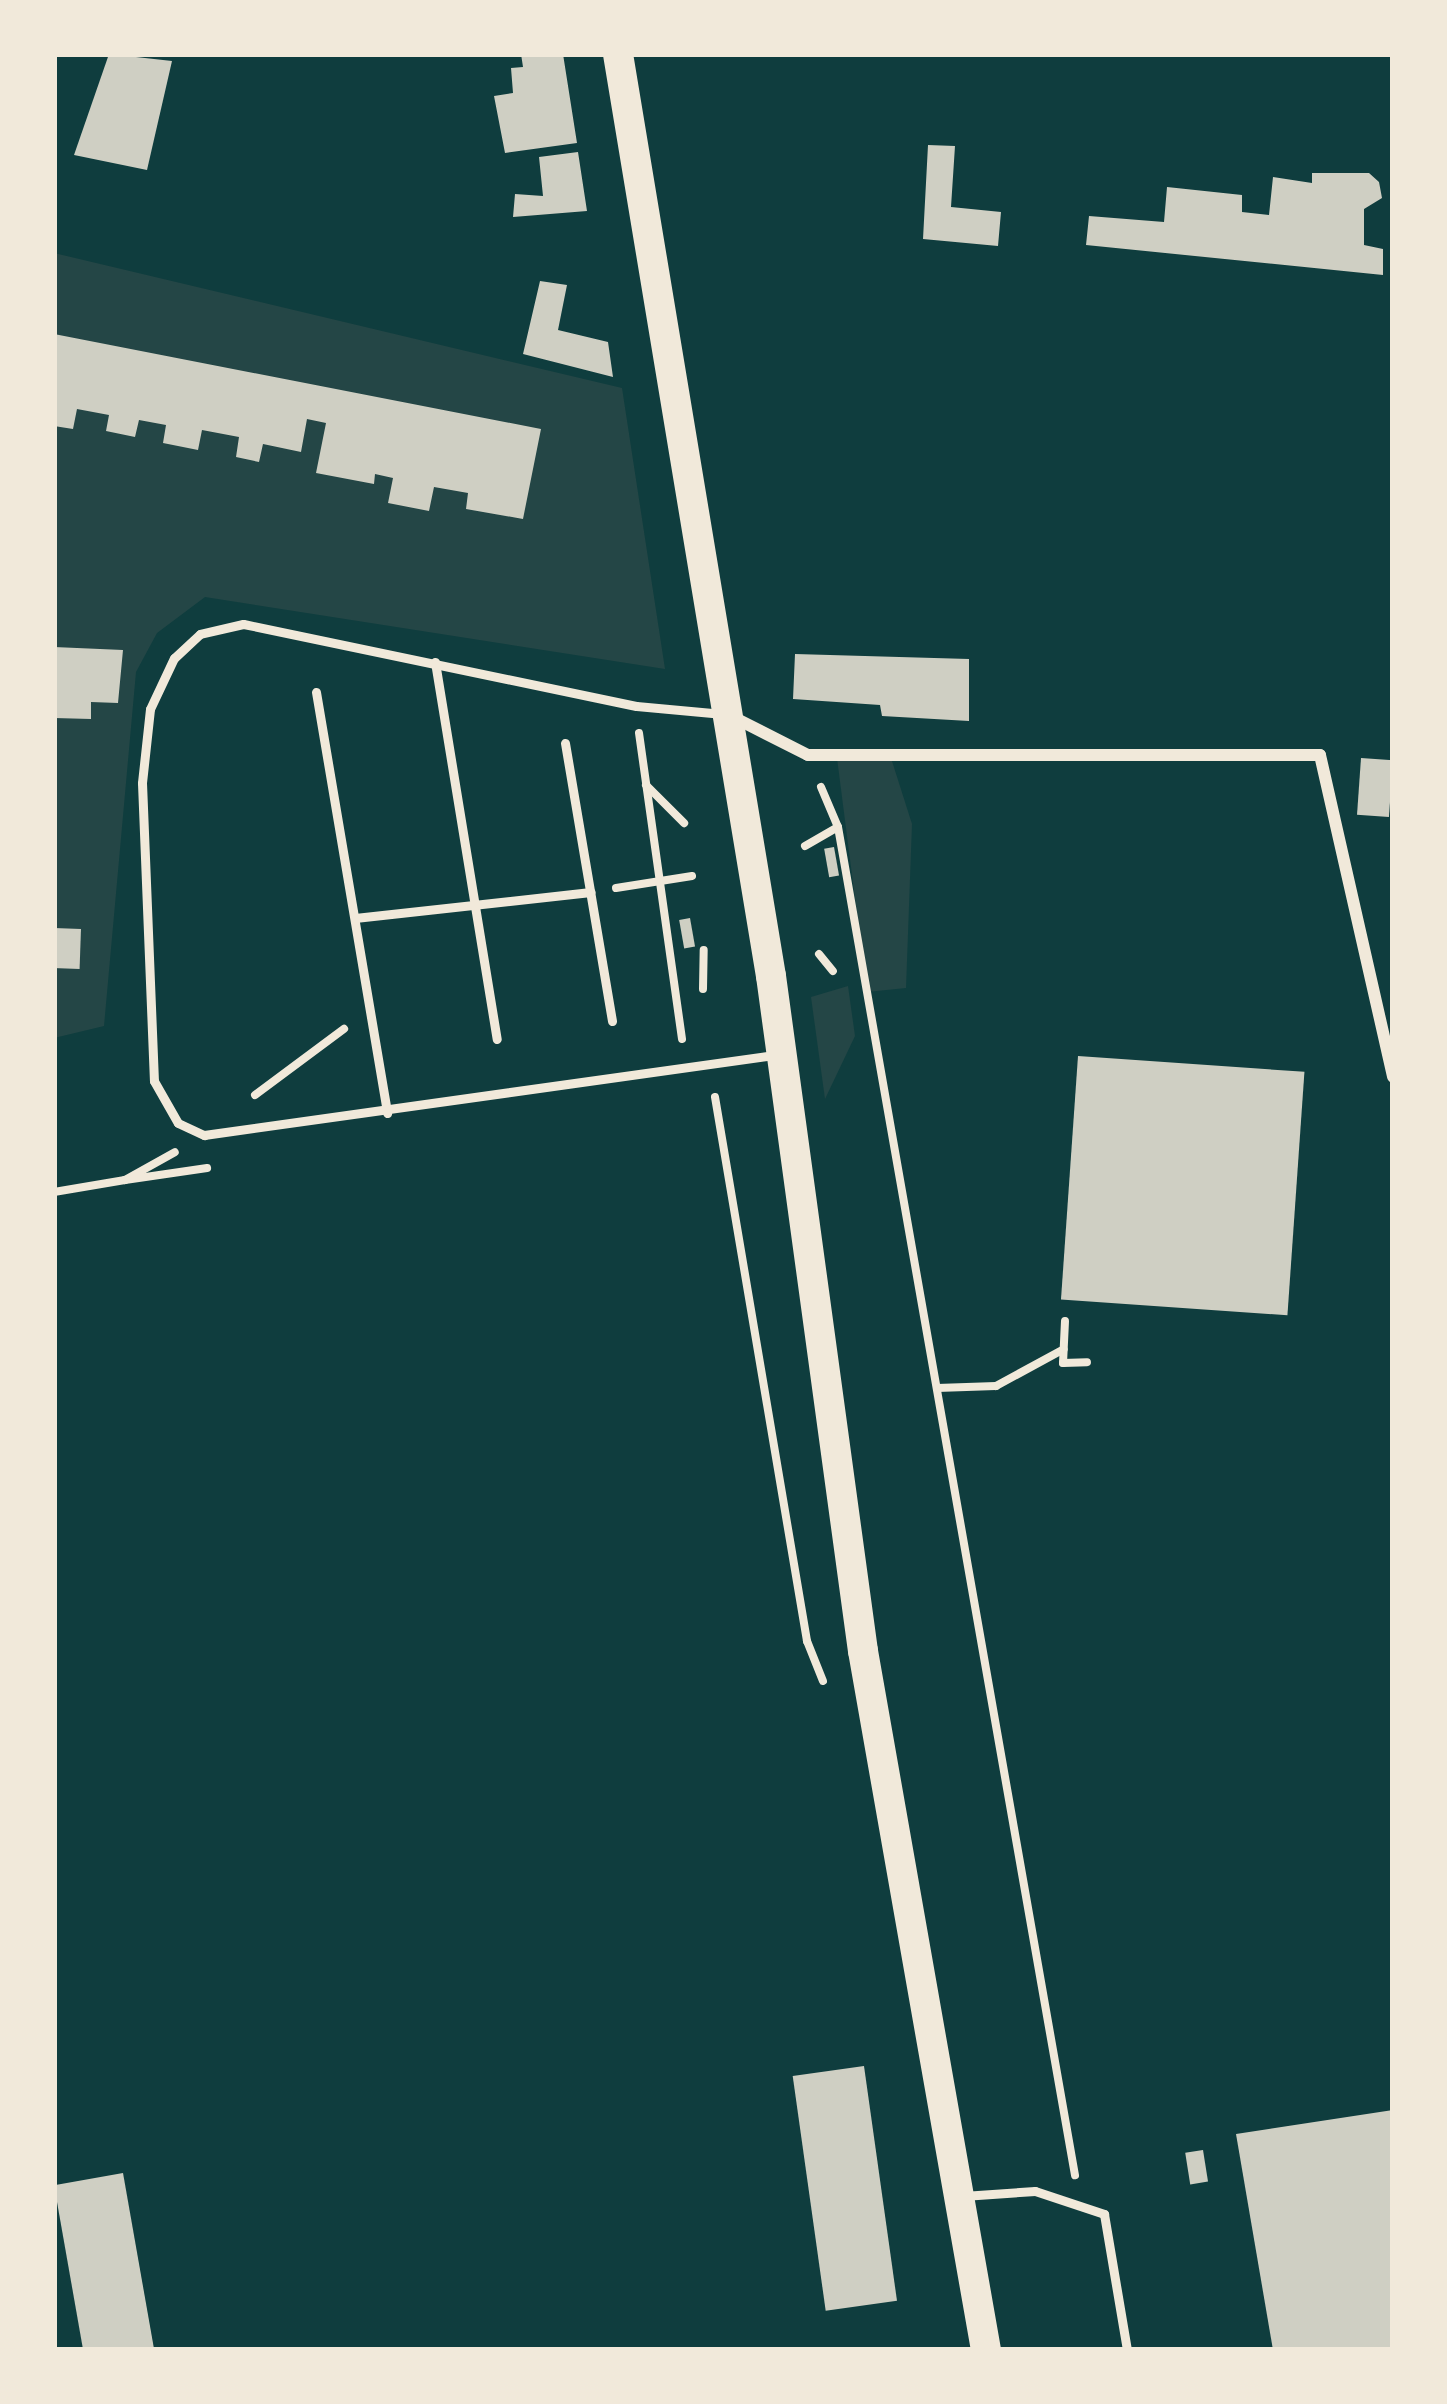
<!DOCTYPE html>
<html>
<head>
<meta charset="utf-8">
<style>
	body { margin:0 }
	#map { position:relative; width:1447px; height:2404px; overflow:hidden; background:#0f3d3e; font-family:Helvetica,sans-serif }
	div>[style] { position:absolute }
	.green>* { inset:0; background:#244646 }
	.building>* { inset:0; background:#cfcfc3; transform-origin:0 0 }
	.path>* { height:8px; margin:-4px; padding:0 4px; transform-origin:4px; border-radius:4px; background:#f1e9da }
	.service>* { height:9px; margin:-4.5px; padding:0 4.5px; transform-origin:4.5px; border-radius:4.5px; background:#f1e9da }
	.minor>* { height:12px; margin:-6px; padding:0 6px; transform-origin:6px; border-radius:6px; background:#f1e9da }
	.primary>* { height:30px; margin:-15px; padding:0 15px; transform-origin:15px; border-radius:15px; background:#f1e9da }
	span { translate:-50% -50%; white-space:nowrap; text-align:center; line-height:1.15; -webkit-text-stroke:9px #f1e9da; paint-order:stroke }
	.frame { position:absolute; inset:0; border:57px solid #f1e9da; pointer-events:none }
</style>
</head>
<body>
<div id="map">
	<div class="green">
		<i style="clip-path:polygon(54px 253px,622px 388px,665px 669px,205px 597px,157px 633px,136px 672px,104px 1026px,54px 1038px)"></i>
		<i style="clip-path:polygon(837px 758px,891px 758px,912px 824px,906px 988px,867px 992px)"></i>
		<i style="clip-path:polygon(848px 986px,855px 1036px,825px 1099px,811px 997px)"></i>
	</div>
	<div class="building">
		<i style="clip-path:polygon(109px 54px,172px 61px,147px 170px,74px 155px)"></i>
		<i style="clip-path:polygon(521px 54px,563px 54px,577px 143px,505px 153px,494px 96px,513px 93px,511px 68px,523px 67px)"></i>
		<i style="clip-path:polygon(928px 145px,955px 146px,951px 207px,1001px 212px,998px 246px,923px 239px)"></i>
		<i style="clip-path:polygon(578px 152px,587px 211px,513px 217px,515px 194px,543px 196px,539px 157px)"></i>
		<i style="clip-path:polygon(1312px 173px,1369px 173px,1379px 182px,1382px 198px,1364px 209px,1364px 245px,1383px 249px,1383px 275px,1086px 245px,1089px 216px,1164px 222px,1167px 187px,1242px 195px,1242px 212px,1269px 215px,1273px 177px,1312px 183px)"></i>
		<i style="clip-path:polygon(540px 281px,567px 285px,558px 330px,608px 342px,613px 377px,523px 354px)"></i>
		<i style="clip-path:polygon(54px 334px,541px 429px,523px 519px,466px 509px,468px 493px,434px 487px,429px 511px,388px 503px,393px 478px,375px 474px,374px 484px,316px 473px,326px 423px,307px 419px,301px 452px,263px 444px,259px 462px,236px 457px,239px 437px,202px 430px,198px 450px,163px 443px,166px 425px,139px 420px,135px 437px,106px 431px,109px 415px,77px 409px,73px 429px,54px 426px)"></i>
		<i style="clip-path:polygon(54px 647px,123px 650px,118px 703px,91px 702px,91px 719px,54px 718px)"></i>
		<i style="clip-path:polygon(795px 654px,969px 659px,969px 721px,882px 716px,880px 705px,793px 699px)"></i>
		<i style="left:1361px;top:758px;width:32px;height:57px;rotate:4deg"></i>
		<i style="left:834px;top:847px;width:29px;height:10px;rotate:80deg"></i>
		<i style="left:690px;top:918px;width:29px;height:11px;rotate:80deg"></i>
		<i style="left:54px;top:928px;width:27px;height:40px;rotate:2deg"></i>
		<i style="left:1078px;top:1056px;width:227px;height:244px;rotate:4deg"></i>
		<i style="left:864px;top:2066px;width:237px;height:72px;rotate:82deg"></i>
		<i style="clip-path:polygon(1393px 2110px,1393px 2350px,1273px 2350px,1236px 2134px)"></i>
		<i style="left:1203px;top:2150px;width:32px;height:18px;rotate:81deg"></i>
		<i style="left:123px;top:2173px;width:180px;height:70px;rotate:80deg"></i>
	</div>
	<div class="path">
		<i style="left:639px;top:733px;width:309px;rotate:82deg"></i>
		<i style="left:646px;top:785px;width:54px;rotate:45deg"></i>
		<i style="left:821px;top:787px;width:43px;rotate:67deg"></i>
		<i style="left:838px;top:827px;width:1369px;rotate:80.03deg"></i>
		<i style="left:805px;top:846px;width:38px;rotate:-30deg"></i>
		<i style="left:616px;top:888px;width:77px;rotate:-9deg"></i>
		<i style="left:819px;top:954px;width:22px;rotate:51deg"></i>
		<i style="left:703px;top:989px;width:39px;rotate:-89deg"></i>
		<i style="left:255px;top:1095px;width:111px;rotate:-36.6deg"></i>
		<i style="left:715px;top:1097px;width:552px;rotate:80.4deg"></i>
		<i style="left:807px;top:1641px;width:43px;rotate:68.2deg"></i>
		<i style="left:125px;top:1180px;width:83px;rotate:-8.3deg"></i>
		<i style="left:54px;top:1192px;width:72px;rotate:-9.6deg"></i>
		<i style="left:125px;top:1180px;width:57px;rotate:-29.2deg"></i>
		<i style="left:1065px;top:1321px;width:42px;rotate:92.7deg"></i>
		<i style="left:1063px;top:1363px;width:24px;rotate:-2deg"></i>
		<i style="left:937px;top:1388px;width:59px;rotate:-1.9deg"></i>
		<i style="left:996px;top:1386px;width:77px;rotate:-28.6deg"></i>
	</div>
	<div class="service">
		<i style="left:435px;top:662px;width:382px;rotate:80.7deg"></i>
		<i style="left:316px;top:692px;width:427px;rotate:80.4deg"></i>
		<i style="left:723px;top:714px;width:87px;rotate:-174.7deg"></i>
		<i style="left:636px;top:706px;width:401px;rotate:-168.2deg"></i>
		<i style="left:243px;top:624px;width:44px;rotate:166.9deg"></i>
		<i style="left:200px;top:634px;width:35px;rotate:137deg"></i>
		<i style="left:174px;top:658px;width:56px;rotate:115.2deg"></i>
		<i style="left:150px;top:709px;width:74px;rotate:96.2deg"></i>
		<i style="left:142px;top:783px;width:298px;rotate:87.7deg"></i>
		<i style="left:154px;top:1081px;width:48px;rotate:60.3deg"></i>
		<i style="left:178px;top:1123px;width:29px;rotate:25deg"></i>
		<i style="left:204px;top:1135px;width:576px;rotate:-7.99deg"></i>
		<i style="left:565px;top:743px;width:282px;rotate:80.4deg"></i>
		<i style="left:355px;top:918px;width:237px;rotate:-6.3deg"></i>
		<i style="left:963px;top:2196px;width:72px;rotate:-4deg"></i>
		<i style="left:1035px;top:2191px;width:73px;rotate:18.4deg"></i>
		<i style="left:1104px;top:2214px;width:138px;rotate:80.4deg"></i>
	</div>
	<div class="minor">
		<i style="left:733px;top:717px;width:84px;rotate:26.9deg"></i>
		<i style="left:808px;top:755px;width:512px"></i>
		<i style="left:1320px;top:755px;width:330px;rotate:77.2deg"></i>
	</div>
	<div class="primary">
		<i style="left:618px;top:54px;width:935px;rotate:80.58deg"></i>
		<i style="left:771px;top:976px;width:681px;rotate:82.24deg"></i>
		<i style="left:863px;top:1651px;width:710px;rotate:80.02deg"></i>
	</div>
	<div class="frame"></div>
</div>
</body>
</html>
